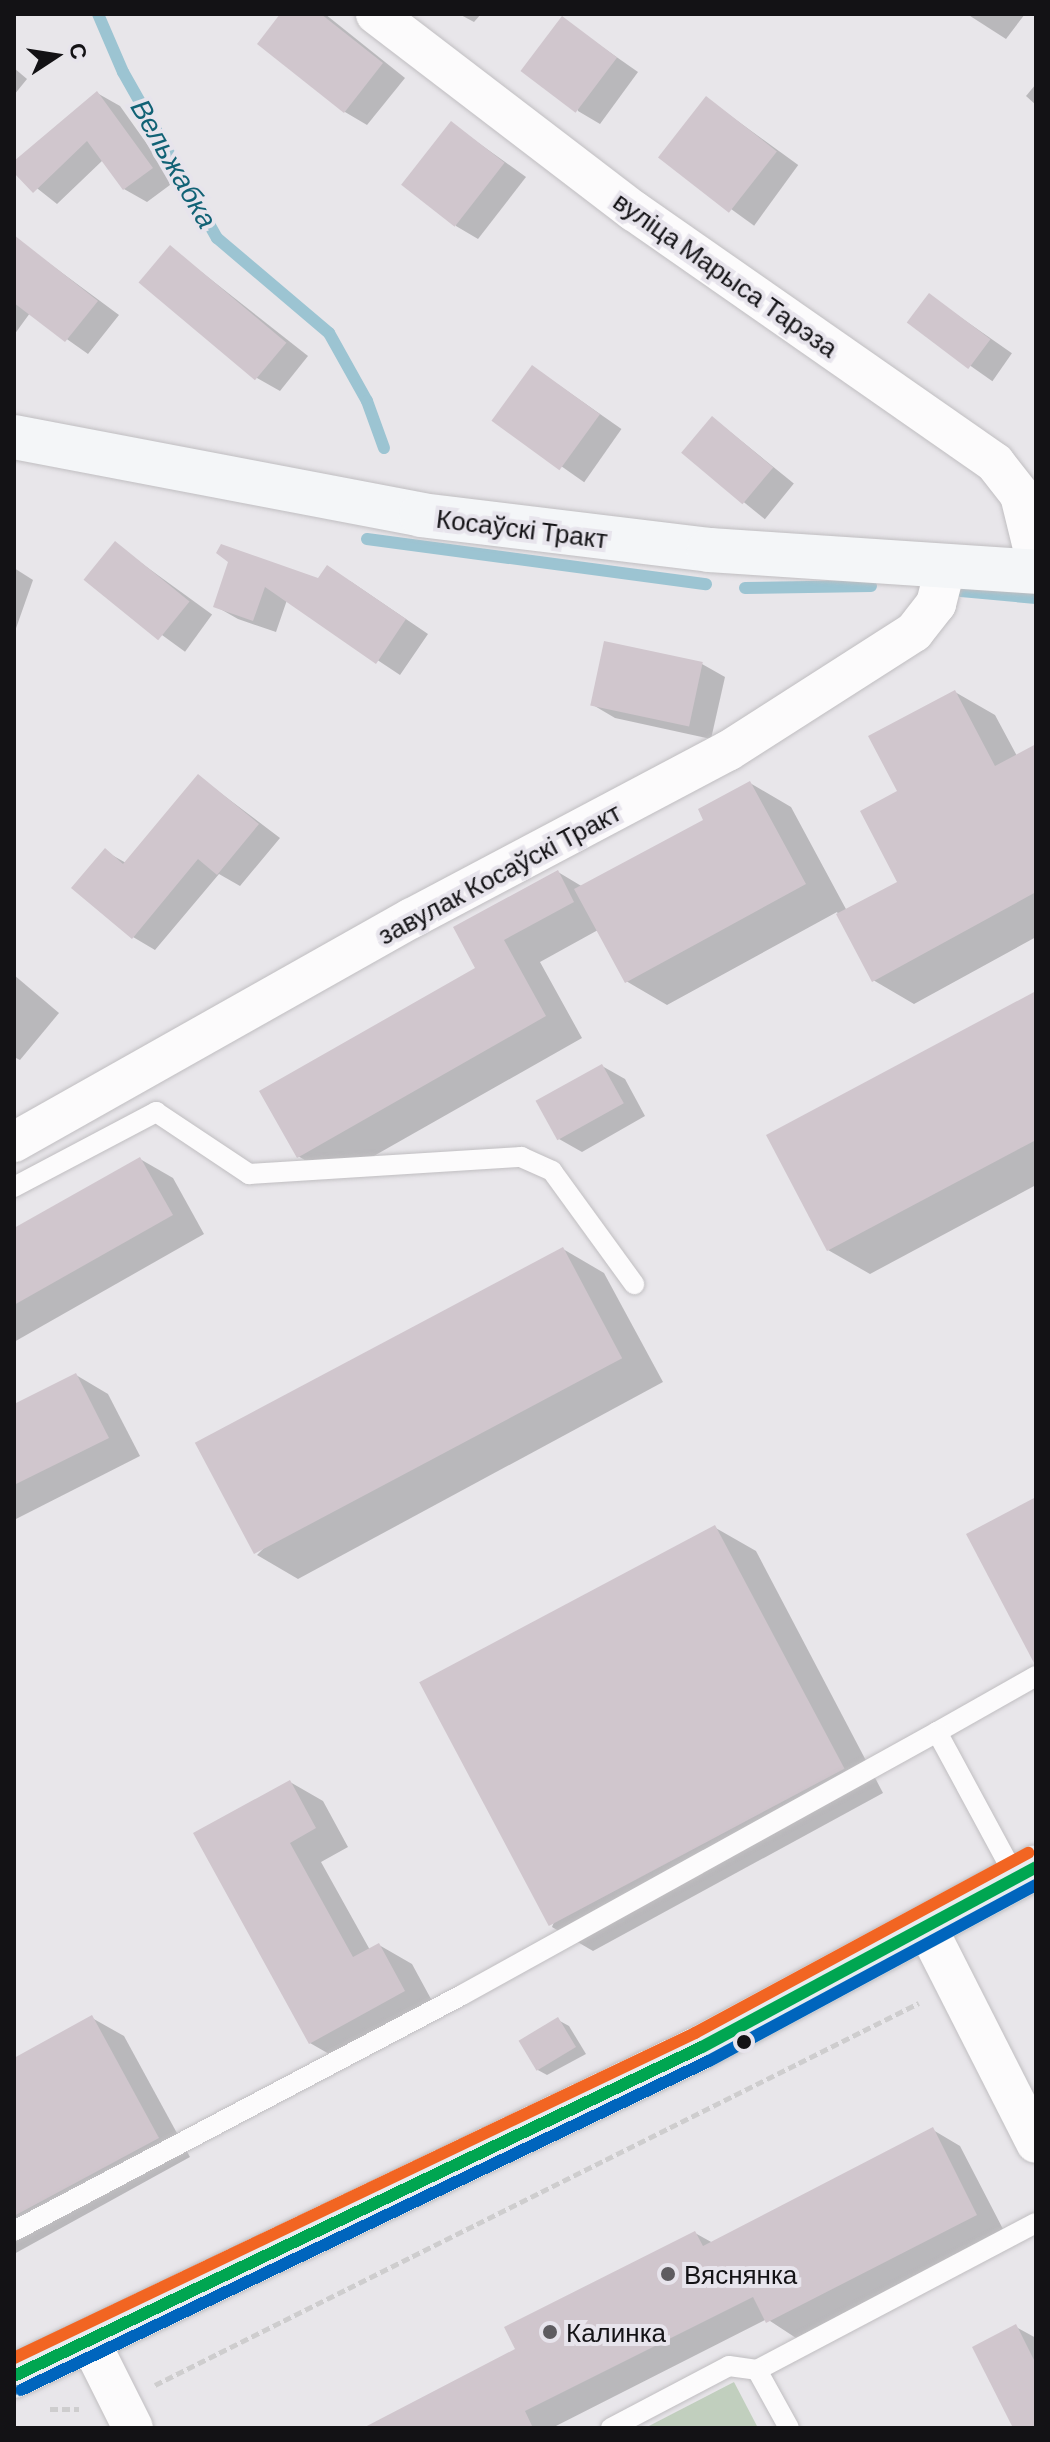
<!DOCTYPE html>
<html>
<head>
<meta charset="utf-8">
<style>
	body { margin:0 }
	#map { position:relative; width:1050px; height:2442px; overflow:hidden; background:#e8e6ea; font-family:Barlow,sans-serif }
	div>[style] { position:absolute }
	.green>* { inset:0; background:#c1cfbe }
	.shadow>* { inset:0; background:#0003; transform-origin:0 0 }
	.stream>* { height:12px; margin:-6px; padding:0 6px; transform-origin:6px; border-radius:6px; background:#9cc4d2 }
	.building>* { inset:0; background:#d0c6cd; transform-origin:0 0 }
	.path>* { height:5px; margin-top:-2.5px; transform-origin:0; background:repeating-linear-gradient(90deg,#cecdce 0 8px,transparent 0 12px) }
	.roads { filter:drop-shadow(0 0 2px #c0bec1) drop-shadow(0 0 2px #c0bec1) }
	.service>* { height:20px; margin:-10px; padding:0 10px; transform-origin:10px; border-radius:10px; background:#fcfbfc }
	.minor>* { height:40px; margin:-20px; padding:0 20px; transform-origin:20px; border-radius:20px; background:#fcfbfc }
	.secondary>* { height:44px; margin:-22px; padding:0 22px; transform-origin:22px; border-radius:22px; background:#f4f6f8 }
	.trunk>* { height:44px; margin:-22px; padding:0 22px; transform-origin:22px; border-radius:22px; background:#e8ecf0 }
	.bus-1>* { height:12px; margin:-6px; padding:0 6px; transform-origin:6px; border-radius:6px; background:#00a651 }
	.bus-2>* { height:12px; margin:-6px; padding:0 6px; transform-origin:6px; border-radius:6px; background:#0065bd }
	.bus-3>* { height:12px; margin:-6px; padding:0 6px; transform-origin:6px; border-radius:6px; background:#f26522 }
	.dots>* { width:22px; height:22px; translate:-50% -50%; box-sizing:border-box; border:4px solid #e7e4ec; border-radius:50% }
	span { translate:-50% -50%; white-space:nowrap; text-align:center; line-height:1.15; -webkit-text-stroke:8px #e7e4ec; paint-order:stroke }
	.street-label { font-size:26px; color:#131215 }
	.poi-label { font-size:26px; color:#131215 }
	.left { translate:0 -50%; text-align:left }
	.water-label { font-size:28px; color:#116275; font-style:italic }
	.frame { position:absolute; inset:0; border:16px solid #131215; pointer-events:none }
	.north { position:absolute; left:16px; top:16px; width:80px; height:80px; -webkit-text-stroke:6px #e7e4ec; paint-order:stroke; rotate:78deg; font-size:22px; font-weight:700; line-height:32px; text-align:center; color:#131215 }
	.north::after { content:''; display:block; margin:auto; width:28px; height:36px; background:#131215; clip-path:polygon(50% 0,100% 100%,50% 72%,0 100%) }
</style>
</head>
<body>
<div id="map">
	<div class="green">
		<i style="clip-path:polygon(734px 2382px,758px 2428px,645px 2428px)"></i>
	</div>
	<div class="shadow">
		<i style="clip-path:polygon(283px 14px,325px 14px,405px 78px,367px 125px,345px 112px)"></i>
		<i style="clip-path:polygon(459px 14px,481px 14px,474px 22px)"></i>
		<i style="clip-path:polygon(967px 14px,1025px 14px,1006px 39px)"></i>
		<i style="clip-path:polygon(562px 19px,638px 72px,600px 124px,578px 111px)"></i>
		<i style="clip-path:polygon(14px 68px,27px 79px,14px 95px)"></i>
		<i style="clip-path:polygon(1036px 84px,1036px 105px,1026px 96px)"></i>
		<i style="clip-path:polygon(97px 93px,120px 106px,174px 182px,147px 202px,124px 189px,103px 160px,57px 204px,14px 170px)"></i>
		<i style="left:706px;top:98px;width:114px;height:75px;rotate:36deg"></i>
		<i style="clip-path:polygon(452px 124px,526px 177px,478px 239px,456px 226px)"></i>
		<i style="clip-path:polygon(19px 241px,119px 315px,88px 354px,30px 313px,14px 335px,14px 248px)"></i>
		<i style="clip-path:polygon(171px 248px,308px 356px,280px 391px,257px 378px)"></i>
		<i style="left:930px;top:296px;width:100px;height:34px;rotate:35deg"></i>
		<i style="left:533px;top:367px;width:108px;height:65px;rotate:35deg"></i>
		<i style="left:713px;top:418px;width:104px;height:46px;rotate:39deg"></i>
		<i style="left:115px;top:544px;width:120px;height:46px;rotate:36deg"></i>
		<i style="clip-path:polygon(230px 561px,319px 580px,350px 581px,428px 634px,400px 675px,287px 600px,276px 632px,238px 619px,215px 606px)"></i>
		<i style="clip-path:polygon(14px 568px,33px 580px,14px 634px)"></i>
		<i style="clip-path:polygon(702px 664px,725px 677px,711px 739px,615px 718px,593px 705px)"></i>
		<i style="clip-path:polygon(955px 692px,995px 715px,1017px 756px,1036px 746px,1036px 937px,914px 1004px,873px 980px,837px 912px,667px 1005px,626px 981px,598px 930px,540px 962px,582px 1038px,335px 1178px,298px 1156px,478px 969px,558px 872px,583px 887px,705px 820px,750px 783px,791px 807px,847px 911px,900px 883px,900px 791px)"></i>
		<i style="clip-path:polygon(198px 776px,280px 838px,240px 886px,219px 874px,155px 950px,133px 937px,105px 851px,126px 863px)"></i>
		<i style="clip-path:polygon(14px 975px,59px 1013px,20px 1060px,14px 1057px)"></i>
		<i style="clip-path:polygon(1036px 993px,1036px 1185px,870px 1274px,828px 1250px)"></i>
		<i style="clip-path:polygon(602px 1066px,625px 1079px,645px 1116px,582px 1152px,559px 1139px)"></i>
		<i style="clip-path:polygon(140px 1159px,173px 1178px,204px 1234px,14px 1342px,14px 1231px)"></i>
		<i style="clip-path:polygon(563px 1249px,604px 1273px,663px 1382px,298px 1579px,257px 1555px)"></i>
		<i style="clip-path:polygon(76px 1375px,108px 1394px,140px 1456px,14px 1520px,14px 1406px)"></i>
		<i style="clip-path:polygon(714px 1527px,756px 1551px,883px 1793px,593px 1951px,552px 1927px)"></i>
		<i style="clip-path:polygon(290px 1782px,323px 1801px,348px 1847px,321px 1862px,370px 1950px,379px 1945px,412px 1964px,437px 2010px,343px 2062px,310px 2043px,195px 1834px)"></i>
		<i style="clip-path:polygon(92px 2018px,124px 2036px,190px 2157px,14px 2254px,14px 2060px)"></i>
		<i style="clip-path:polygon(558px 2020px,569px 2026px,586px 2054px,547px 2075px,536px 2069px)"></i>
		<i style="clip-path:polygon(933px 2130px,960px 2146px,1004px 2231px,796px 2338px,767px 2319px,552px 2428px,367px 2428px,517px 2350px,695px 2233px,713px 2243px)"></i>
		<i style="clip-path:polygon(1016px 2327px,1036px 2338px,1036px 2428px,1015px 2428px)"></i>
	</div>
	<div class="stream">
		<i style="left:98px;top:14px;width:63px;rotate:66.7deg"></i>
		<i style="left:123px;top:72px;width:191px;rotate:60.5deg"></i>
		<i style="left:217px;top:238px;width:147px;rotate:40.3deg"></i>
		<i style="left:329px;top:333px;width:78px;rotate:60.8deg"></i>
		<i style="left:367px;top:401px;width:50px;rotate:70.1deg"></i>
		<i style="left:367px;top:539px;width:342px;rotate:7.6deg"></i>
		<i style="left:745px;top:588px;width:126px;rotate:-0.9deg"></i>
		<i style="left:961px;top:591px;width:75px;rotate:5.3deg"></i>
	</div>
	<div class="building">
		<i style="clip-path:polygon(280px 14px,321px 14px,383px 63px,344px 113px,257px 44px)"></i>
		<i style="left:562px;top:16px;width:69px;height:69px;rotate:37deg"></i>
		<i style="clip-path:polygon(97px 91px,153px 168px,123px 190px,87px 141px,33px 193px,14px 173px,14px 161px)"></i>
		<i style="left:706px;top:96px;width:90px;height:78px;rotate:38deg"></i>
		<i style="left:451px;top:121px;width:68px;height:81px;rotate:38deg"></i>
		<i style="clip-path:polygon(14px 235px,98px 301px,65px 342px,14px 303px)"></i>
		<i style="left:170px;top:245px;width:152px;height:49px;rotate:40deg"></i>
		<i style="left:929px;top:293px;width:77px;height:37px;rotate:37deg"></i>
		<i style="left:532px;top:365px;width:84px;height:69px;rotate:36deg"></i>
		<i style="left:712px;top:416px;width:80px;height:48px;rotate:40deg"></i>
		<i style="left:115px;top:541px;width:96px;height:50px;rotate:39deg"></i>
		<i style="clip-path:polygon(221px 544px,318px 578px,327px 565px,406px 619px,376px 664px,265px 587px,253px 621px,213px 607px,228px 562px,216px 553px)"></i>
		<i style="left:604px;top:641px;width:101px;height:66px;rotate:12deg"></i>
		<i style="clip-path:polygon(955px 690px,995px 766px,1036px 744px,1036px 892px,872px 982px,836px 914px,897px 882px,860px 811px,897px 791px,868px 736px)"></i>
		<i style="clip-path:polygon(198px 774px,259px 824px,217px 875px,198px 859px,132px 939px,71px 888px,105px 848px,123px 864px)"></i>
		<i style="clip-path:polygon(750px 781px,806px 884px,625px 983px,574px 889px,703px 820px,698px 809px)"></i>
		<i style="clip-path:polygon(558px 870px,574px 902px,504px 940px,546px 1016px,297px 1158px,259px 1091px,475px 968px,453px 927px)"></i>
		<i style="clip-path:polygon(1036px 991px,1036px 1140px,827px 1251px,766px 1135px)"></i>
		<i style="left:602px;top:1064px;width:45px;height:76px;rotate:61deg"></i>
		<i style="clip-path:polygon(140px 1157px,173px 1215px,14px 1305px,14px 1228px)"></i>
		<i style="left:563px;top:1247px;width:126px;height:417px;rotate:62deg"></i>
		<i style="clip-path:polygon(76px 1373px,109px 1438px,14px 1485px,14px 1404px)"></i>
		<i style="clip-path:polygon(1036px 1497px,1036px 1663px,1034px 1663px,966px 1534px)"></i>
		<i style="left:715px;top:1525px;width:276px;height:335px;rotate:62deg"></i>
		<i style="clip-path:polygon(290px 1780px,316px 1828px,290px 1843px,353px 1957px,379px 1943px,405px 1991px,309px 2044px,193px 1833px)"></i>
		<i style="clip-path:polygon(92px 2015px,159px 2138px,14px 2216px,14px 2058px)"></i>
		<i style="left:558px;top:2017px;width:35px;height:46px;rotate:59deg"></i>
		<i style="clip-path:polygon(933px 2127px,977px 2215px,766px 2323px,753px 2297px,525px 2411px,533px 2428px,363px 2428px,515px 2349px,504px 2327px,695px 2231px,703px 2246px)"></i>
		<i style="clip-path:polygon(1016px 2324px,1036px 2364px,1036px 2428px,1013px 2428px,972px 2347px)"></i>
	</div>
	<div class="path">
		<i style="left:155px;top:2385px;width:854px;rotate:-26.57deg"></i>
		<i style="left:50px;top:2409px;width:29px"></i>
	</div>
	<div class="roads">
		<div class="service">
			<i style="left:14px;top:1187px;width:161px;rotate:-27.8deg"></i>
			<i style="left:156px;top:1112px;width:112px;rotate:33.7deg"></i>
			<i style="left:249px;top:1174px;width:273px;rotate:-3.6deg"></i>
			<i style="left:521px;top:1157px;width:34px;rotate:24deg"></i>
			<i style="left:552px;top:1171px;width:140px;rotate:54deg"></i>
			<i style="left:937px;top:1732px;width:114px;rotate:-29.5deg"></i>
			<i style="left:14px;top:2231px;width:506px;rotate:-27.78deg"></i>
			<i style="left:462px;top:1995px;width:543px;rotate:-28.97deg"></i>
			<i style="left:937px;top:1732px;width:166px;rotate:61.6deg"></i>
			<i style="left:757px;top:2370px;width:315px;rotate:-27.8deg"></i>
			<i style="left:611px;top:2428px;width:133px;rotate:-27.7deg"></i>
			<i style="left:729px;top:2366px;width:28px;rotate:8deg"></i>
			<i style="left:757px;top:2370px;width:66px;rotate:61.1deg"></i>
		</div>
		<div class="minor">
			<i style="left:376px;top:14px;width:325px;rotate:37.4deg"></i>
			<i style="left:634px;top:211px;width:440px;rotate:34.9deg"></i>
			<i style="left:995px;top:463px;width:41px;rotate:52deg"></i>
			<i style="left:1020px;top:495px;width:67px;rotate:76.2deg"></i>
			<i style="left:14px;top:1142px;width:457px;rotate:-29.4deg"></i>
			<i style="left:412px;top:918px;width:357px;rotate:-27.9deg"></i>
			<i style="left:728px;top:751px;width:221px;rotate:-32.6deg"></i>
			<i style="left:914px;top:632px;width:36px;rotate:-52deg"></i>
			<i style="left:936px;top:604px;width:40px;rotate:-75.6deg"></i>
			<i style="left:926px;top:1926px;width:243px;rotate:63.1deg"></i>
			<i style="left:89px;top:2340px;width:98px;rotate:63.4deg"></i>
		</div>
		<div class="secondary">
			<i style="left:14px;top:437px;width:414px;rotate:10.8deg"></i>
			<i style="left:421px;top:515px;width:290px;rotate:6.9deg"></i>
			<i style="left:709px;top:550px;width:328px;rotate:3.8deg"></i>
		</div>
		<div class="trunk">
			<i style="left:14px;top:2376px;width:763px;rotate:-25.56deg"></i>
			<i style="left:702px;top:2047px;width:379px;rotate:-28.3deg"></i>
		</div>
	</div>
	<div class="bus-1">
		<i style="left:14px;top:2376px;width:763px;rotate:-25.56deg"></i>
		<i style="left:702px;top:2047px;width:379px;rotate:-28.3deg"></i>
	</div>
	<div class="bus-2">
		<i style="left:21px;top:2390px;width:763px;rotate:-25.56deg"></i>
		<i style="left:709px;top:2061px;width:371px;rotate:-28.3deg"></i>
	</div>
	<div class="bus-3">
		<i style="left:14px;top:2358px;width:755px;rotate:-25.51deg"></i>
		<i style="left:695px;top:2033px;width:379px;rotate:-28.4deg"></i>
	</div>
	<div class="dots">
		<i style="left:744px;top:2042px;background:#131215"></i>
		<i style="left:668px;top:2274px;background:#5e5c60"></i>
		<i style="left:550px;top:2332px;background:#5e5c60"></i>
	</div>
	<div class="street-label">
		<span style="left:726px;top:274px;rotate:35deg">вуліца Марыса Тарэза</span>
		<span style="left:522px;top:528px;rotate:7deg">Косаўскі Тракт</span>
		<span style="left:499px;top:873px;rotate:-28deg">завулак Косаўскі Тракт</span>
	</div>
	<div class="poi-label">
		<span class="left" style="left:684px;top:2274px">Вяснянка</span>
		<span class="left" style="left:566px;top:2332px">Калинка</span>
	</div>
	<div class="water-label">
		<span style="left:175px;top:163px;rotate:60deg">Вельжабка</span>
	</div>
	<div class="frame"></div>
	<div class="north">С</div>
</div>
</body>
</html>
